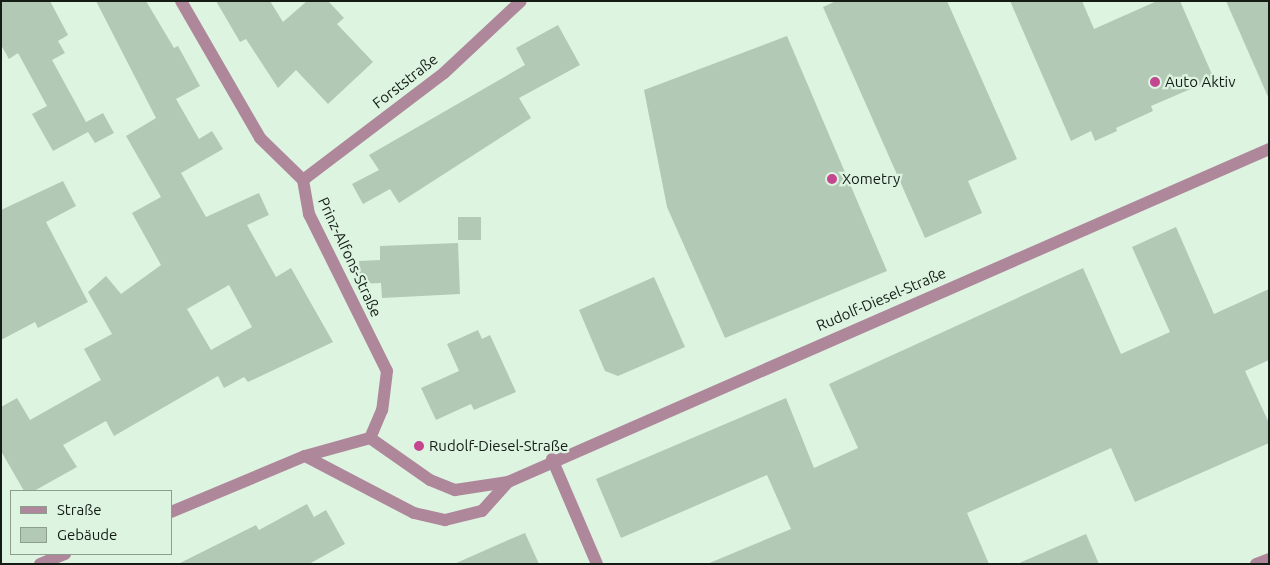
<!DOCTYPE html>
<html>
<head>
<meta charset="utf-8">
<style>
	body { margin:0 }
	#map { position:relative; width:1270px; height:565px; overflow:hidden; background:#ddf4e1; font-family:Ubuntu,sans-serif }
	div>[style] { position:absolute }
	.building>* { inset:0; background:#b2c9b6; transform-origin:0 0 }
	.street>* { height:12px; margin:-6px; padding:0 6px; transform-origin:6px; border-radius:6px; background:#af879b }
	.dots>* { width:14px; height:14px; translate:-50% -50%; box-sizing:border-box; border:2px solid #ddf4e1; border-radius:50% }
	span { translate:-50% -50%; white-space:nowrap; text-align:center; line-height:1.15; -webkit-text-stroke:4.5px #ddf4e1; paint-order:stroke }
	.street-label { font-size:15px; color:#141c15 }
	.poi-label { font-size:15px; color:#141c15 }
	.left { translate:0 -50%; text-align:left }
	.frame { position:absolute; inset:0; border:2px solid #141c15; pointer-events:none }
	.legend { position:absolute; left:10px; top:490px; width:162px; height:65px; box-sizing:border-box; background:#ddf4e1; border:1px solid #8d9e8f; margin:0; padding:6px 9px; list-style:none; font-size:15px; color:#141c15 }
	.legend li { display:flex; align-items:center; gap:10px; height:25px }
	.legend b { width:25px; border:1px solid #8d9e8f }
</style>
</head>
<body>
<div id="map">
	<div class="building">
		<i style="clip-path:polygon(1px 1px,50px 1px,68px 35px,58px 41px,65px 53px,52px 60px,86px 122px,103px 113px,114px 133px,95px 143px,88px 132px,53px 151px,32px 114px,47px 106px,18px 53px,9px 59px,1px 45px)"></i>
		<i style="clip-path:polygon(evenodd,96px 1px,146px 1px,174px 48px,178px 46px,200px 86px,176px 99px,199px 139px,212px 131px,223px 149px,181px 173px,206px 217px,259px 193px,269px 215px,247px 225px,276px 277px,291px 268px,333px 342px,248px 382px,244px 377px,224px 388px,218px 376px,114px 436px,106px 421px,63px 445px,77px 467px,34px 491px,24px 491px,1px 451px,1px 407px,17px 398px,30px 420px,101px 380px,84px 349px,112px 334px,88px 292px,106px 276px,121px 294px,161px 265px,132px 213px,161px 197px,126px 136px,156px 118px,96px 1px,229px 285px,252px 327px,211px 350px,187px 309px,229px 285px)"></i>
		<i style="clip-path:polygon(216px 1px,270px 1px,283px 22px,307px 1px,328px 1px,344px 18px,337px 24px,373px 62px,328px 104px,296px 70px,278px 88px,246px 39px,240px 42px)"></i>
		<i style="clip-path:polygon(836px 1px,947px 1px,1017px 159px,968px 181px,982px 213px,925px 238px,823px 7px)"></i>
		<i style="clip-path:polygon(1010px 1px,1082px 1px,1094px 29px,1157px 1px,1180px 1px,1214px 79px,1151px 106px,1153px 111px,1116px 128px,1117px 131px,1095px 141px,1091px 131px,1071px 141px)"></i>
		<i style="clip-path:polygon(1226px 1px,1269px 1px,1269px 99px)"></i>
		<i style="clip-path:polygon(558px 25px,580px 65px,519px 98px,531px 118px,399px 203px,390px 189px,363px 204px,352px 184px,379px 170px,369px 155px,525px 65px,516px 48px)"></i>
		<i style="clip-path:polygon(787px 36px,887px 271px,725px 338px,667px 207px,644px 90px)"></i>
		<i style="clip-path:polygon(63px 181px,76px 206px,46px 222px,88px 302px,38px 328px,35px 322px,1px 340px,1px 210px)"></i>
		<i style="left:481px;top:217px;width:23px;height:23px;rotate:90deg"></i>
		<i style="clip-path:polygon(1176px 227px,1214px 314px,1269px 289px,1269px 360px,1245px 371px,1269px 423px,1269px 443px,1135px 502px,1111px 448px,967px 513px,989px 564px,707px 564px,791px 529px,767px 475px,621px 538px,596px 479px,786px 398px,814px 468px,858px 448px,829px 384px,1083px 268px,1121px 354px,1170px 332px,1132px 247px)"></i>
		<i style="clip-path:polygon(458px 243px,460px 294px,382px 298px,381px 283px,360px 284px,359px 261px,380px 260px,380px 246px)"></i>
		<i style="clip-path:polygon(654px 277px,685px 347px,618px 376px,605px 371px,579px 310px)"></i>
		<i style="clip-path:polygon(478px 330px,482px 339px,490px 335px,516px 392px,474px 410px,471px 404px,436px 420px,421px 388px,459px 371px,447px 344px)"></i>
		<i style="clip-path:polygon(307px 504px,314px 517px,326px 510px,345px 544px,309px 564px,178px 564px,256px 525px,259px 530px)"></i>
		<i style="clip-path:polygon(525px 533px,539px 564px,454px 564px,513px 538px)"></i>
		<i style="clip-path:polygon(1086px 534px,1099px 564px,1017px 564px)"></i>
	</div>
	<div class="street">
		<i style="left:181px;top:1px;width:158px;rotate:60deg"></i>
		<i style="left:260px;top:138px;width:60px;rotate:44.3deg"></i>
		<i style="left:303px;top:180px;width:35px;rotate:80deg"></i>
		<i style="left:309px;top:214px;width:175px;rotate:63.6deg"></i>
		<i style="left:387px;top:371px;width:39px;rotate:97deg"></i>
		<i style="left:382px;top:410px;width:30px;rotate:113deg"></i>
		<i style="left:303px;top:180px;width:177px;rotate:-37.2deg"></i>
		<i style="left:444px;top:73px;width:105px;rotate:-43.1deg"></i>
		<i style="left:370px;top:438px;width:73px;rotate:35deg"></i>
		<i style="left:430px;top:480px;width:27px;rotate:22deg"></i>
		<i style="left:455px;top:490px;width:54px;rotate:-8.6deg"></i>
		<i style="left:508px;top:482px;width:831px;rotate:-23.63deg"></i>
		<i style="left:305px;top:456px;width:123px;rotate:27.6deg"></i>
		<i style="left:414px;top:513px;width:32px;rotate:13deg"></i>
		<i style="left:445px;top:520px;width:38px;rotate:-14deg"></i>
		<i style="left:482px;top:511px;width:39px;rotate:-48deg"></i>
		<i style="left:552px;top:459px;width:114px;rotate:66.8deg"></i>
		<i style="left:171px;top:512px;width:145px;rotate:-22.7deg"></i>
		<i style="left:305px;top:456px;width:67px;rotate:-15.5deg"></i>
		<i style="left:40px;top:564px;width:27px;rotate:-22deg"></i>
		<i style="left:1256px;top:564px;width:14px;rotate:-21deg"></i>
	</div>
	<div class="dots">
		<i style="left:1155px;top:82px;background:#c44590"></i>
		<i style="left:832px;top:179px;background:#c44590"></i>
		<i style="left:419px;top:446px;background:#c44590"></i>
	</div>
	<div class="street-label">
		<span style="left:405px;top:81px;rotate:-38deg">Forststraße</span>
		<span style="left:350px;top:257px;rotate:65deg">Prinz-Alfons-Straße</span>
		<span style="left:881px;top:299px;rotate:-23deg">Rudolf-Diesel-Straße</span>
	</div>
	<div class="poi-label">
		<span class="left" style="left:1165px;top:82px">Auto Aktiv</span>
		<span class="left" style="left:842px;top:179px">Xometry</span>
		<span class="left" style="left:429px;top:446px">Rudolf-Diesel-Straße</span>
	</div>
	<div class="frame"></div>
	<ul class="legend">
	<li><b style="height:6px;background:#af879b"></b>Straße</li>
	<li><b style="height:14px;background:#b2c9b6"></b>Gebäude</li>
	</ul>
</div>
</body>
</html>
